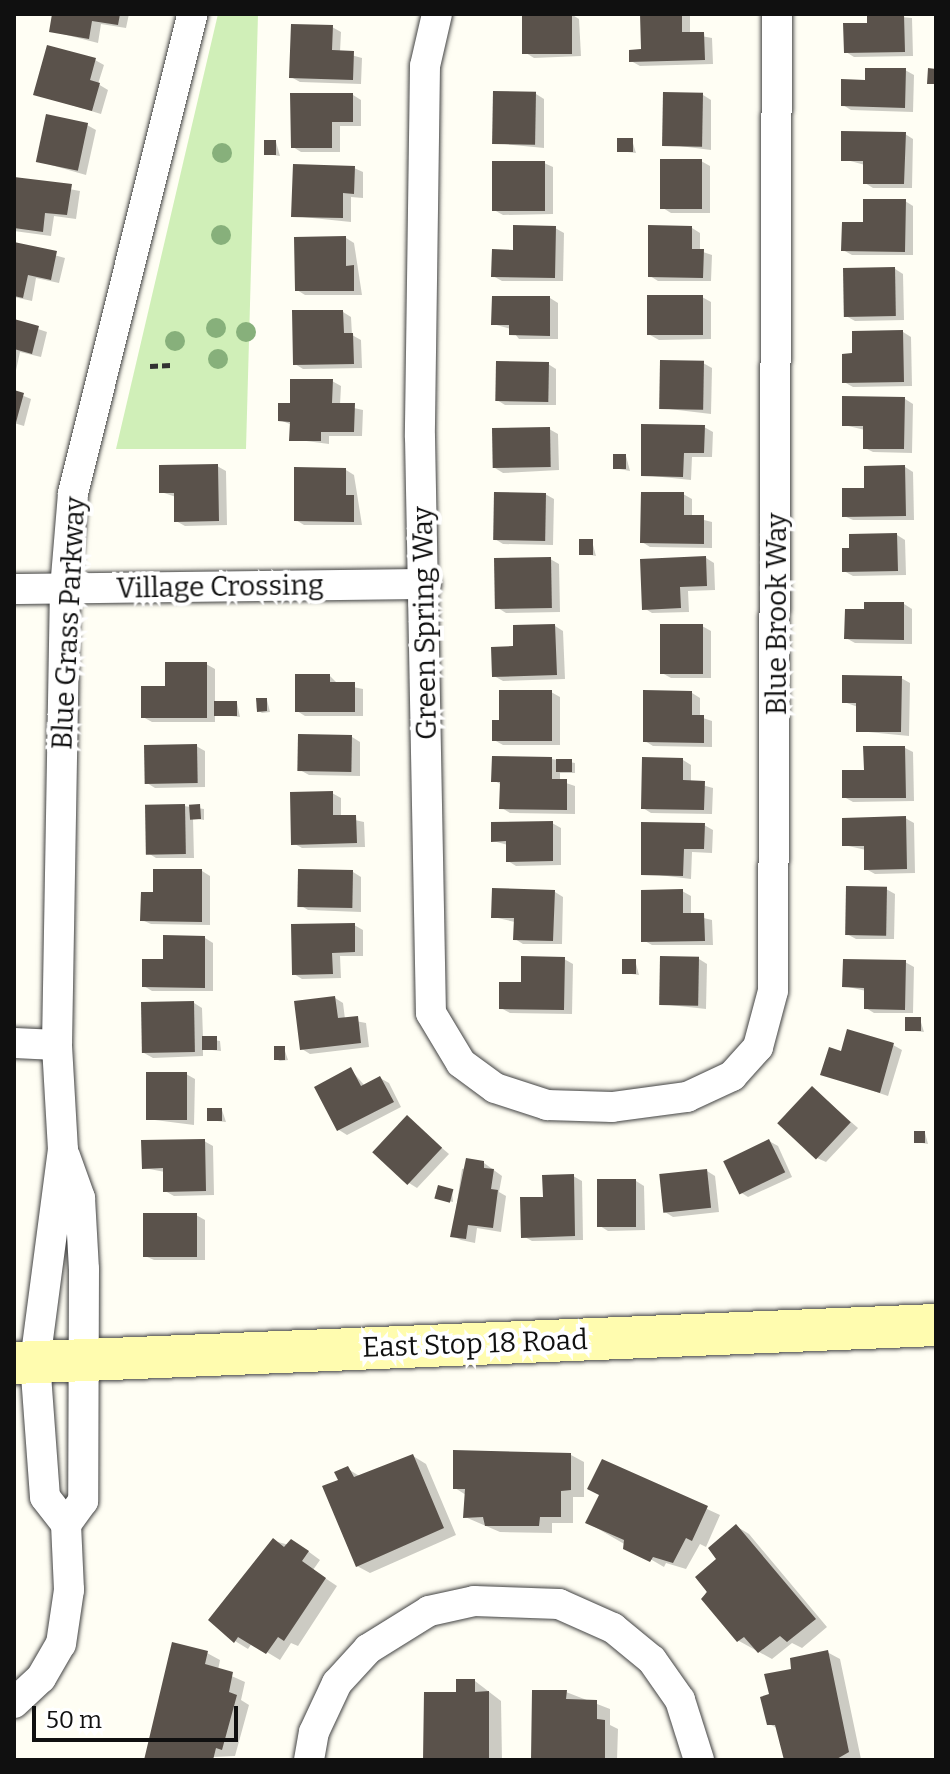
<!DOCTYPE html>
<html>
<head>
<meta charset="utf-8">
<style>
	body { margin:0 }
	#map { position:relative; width:950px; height:1774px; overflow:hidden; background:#fffef4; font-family:Bitter,serif }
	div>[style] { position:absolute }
	.green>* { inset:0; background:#d0efb8 }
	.shadow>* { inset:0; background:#0003 }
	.building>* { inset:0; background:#5a524b; transform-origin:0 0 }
	.path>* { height:5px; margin-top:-2.5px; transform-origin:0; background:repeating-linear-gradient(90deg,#323232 0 8px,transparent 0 12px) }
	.roads { filter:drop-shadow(0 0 2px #434343) drop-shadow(0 0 2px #434343) }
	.street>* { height:30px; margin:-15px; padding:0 15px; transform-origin:15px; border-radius:15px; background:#fff }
	.secondary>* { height:42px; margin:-21px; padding:0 21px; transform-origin:21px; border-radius:21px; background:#fffcaf }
	.trees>* { width:20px; height:20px; margin:-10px; border-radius:50%; background:#87b07b }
	span { translate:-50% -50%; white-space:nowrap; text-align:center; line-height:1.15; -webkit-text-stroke:8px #fff; paint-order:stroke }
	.street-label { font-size:28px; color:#101010 }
	.frame { position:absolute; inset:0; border:16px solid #101010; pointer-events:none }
	.scale { position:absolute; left:32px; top:1706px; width:206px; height:36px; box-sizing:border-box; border:4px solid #101010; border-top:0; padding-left:10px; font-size:24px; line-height:28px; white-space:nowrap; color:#101010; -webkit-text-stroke:6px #fff; paint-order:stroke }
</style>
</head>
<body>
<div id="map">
	<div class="green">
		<i style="clip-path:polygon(218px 14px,258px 14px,246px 449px,116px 449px)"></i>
	</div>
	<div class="shadow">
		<i style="clip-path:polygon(54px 14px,129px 14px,126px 28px,101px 24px,98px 43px,51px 31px)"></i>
		<i style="clip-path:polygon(571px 14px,579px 19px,581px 56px,534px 58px,526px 53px)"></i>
		<i style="clip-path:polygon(642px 14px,690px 16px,690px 34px,712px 38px,713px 64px,640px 66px,631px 61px,643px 51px)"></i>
		<i style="clip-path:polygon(869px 14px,912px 18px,913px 56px,854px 57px,846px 52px,869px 25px)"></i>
		<i style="clip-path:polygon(332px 27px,341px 32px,340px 52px,362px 58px,361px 84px,300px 82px,291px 77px)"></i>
		<i style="clip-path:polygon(95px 60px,104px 65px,98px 84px,108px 90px,101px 114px,35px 94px)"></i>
		<i style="clip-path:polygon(905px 70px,914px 75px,913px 112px,851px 110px,843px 105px,867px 82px)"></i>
		<i style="clip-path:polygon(536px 94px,544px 99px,544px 148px,494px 143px)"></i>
		<i style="clip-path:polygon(353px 95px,361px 100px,361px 126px,340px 126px,340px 152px,301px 152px,293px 147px)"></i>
		<i style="clip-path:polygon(703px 95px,711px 100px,711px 150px,664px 144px)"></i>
		<i style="clip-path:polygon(87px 125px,96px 130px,86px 175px,37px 161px)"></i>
		<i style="clip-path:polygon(905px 134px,913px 139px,912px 188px,873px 188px,865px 183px,865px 165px,843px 159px)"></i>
		<i style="clip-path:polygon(632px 140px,636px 153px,619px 151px)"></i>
		<i style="clip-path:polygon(276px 142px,280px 156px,266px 154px)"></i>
		<i style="clip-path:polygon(701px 161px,710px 166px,710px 213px,671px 213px,663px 208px)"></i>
		<i style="clip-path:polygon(544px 163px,553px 167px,553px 214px,503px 215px,494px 210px)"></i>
		<i style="clip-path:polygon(354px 168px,363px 172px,363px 198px,351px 197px,351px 222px,293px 216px)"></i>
		<i style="clip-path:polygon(14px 179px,80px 191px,76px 219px,54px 216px,51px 236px,14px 231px)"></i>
		<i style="clip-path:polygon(905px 201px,913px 206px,913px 255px,852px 255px,843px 250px)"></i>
		<i style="clip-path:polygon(555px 228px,564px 233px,563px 281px,502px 281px,493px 276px,515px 252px)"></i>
		<i style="clip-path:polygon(692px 228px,700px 233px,700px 251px,712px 255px,711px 281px,658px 281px,650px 276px)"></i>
		<i style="clip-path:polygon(346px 238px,354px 243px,362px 295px,305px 295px,297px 290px)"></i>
		<i style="clip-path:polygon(14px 244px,65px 258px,59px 283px,36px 278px,32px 301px,14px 297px)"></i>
		<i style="clip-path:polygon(895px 269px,903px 274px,904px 320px,855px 321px,846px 316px)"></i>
		<i style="clip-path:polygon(702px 297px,711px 302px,711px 339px,659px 340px,650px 335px)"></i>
		<i style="clip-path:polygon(550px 298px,558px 303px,558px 339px,519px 339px,511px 329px,493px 324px)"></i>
		<i style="clip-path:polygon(343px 312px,351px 317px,352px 335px,361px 340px,362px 368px,303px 369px,295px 364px)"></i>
		<i style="clip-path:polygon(14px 321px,47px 332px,41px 357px,20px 352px,15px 375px)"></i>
		<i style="clip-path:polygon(903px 332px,911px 337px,912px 386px,853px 387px,844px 382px,854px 355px)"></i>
		<i style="clip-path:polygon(703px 363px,712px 368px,711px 414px,661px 408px)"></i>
		<i style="clip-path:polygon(548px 364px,556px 369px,556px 405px,505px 405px,497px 400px)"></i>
		<i style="clip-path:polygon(332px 381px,341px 386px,340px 405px,363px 410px,362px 436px,329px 436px,329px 444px,291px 439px,292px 425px,280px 420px,292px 405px)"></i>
		<i style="clip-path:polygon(14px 392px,31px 399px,24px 426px,14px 423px)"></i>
		<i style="clip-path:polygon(905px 399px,913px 404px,912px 453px,873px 452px,865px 448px,865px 430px,844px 425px)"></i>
		<i style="clip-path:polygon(704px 427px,713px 432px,712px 457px,692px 457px,691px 480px,643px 475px)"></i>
		<i style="clip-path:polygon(549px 429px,558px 434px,559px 470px,503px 473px,495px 468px)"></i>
		<i style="clip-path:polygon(626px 456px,630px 471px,614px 468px)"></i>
		<i style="clip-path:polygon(217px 466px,226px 471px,227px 525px,185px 526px,176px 521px,176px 497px,161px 492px)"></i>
		<i style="clip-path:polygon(905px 467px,913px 472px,914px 520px,853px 520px,844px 516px,866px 490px)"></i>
		<i style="clip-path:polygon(346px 470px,354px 475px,362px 525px,304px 525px,296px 520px)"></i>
		<i style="clip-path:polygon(545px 494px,554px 499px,553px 545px,503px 544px,495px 539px)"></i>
		<i style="clip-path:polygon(683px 494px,692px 499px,692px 517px,712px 522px,712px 548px,650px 547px,642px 542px)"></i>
		<i style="clip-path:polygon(897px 535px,905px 540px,906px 575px,853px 576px,844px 571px)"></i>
		<i style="clip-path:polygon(592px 541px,596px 556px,581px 553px)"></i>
		<i style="clip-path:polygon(706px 558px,714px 563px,715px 590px,688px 591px,689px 612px,652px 613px,644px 608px)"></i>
		<i style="clip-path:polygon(550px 559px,559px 564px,560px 612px,506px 613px,498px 608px)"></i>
		<i style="clip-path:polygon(904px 604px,912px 609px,912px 644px,855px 643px,846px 638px)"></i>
		<i style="clip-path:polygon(555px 626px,563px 631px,565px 679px,503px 681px,494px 676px,515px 648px)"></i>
		<i style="clip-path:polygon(702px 626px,711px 631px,711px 678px,671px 678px,662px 673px)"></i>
		<i style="clip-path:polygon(206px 664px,215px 669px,215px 703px,237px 703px,240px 717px,215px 714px,215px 722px,152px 722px,143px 717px,167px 688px)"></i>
		<i style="clip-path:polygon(330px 676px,338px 684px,363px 689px,363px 716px,305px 716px,297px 711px)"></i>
		<i style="clip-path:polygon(901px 678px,910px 683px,909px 736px,858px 731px,858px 707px,844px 702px)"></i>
		<i style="clip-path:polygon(551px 692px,560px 697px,560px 745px,503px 745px,494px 740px)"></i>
		<i style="clip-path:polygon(692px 693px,700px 698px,700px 717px,712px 721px,712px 747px,653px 746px,645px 741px)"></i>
		<i style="clip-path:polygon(267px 700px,270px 712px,262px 713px,259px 711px)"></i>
		<i style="clip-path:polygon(352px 737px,360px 742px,360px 776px,309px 775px,300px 770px)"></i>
		<i style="clip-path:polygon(196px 746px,205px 751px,205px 787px,155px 788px,147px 783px)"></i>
		<i style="clip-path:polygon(905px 748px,913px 752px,914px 801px,853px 802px,844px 797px,866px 772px)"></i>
		<i style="clip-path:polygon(552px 759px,575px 763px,575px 773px,560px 773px,560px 781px,575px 786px,575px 814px,510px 813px,502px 808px,502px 785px,493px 780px)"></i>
		<i style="clip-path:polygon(683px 760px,691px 765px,691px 782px,713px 788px,712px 814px,651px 813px,643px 808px)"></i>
		<i style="clip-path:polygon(332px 793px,341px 798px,341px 817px,364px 822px,365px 847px,302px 848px,293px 843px)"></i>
		<i style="clip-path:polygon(184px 806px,204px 809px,204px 820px,193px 818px,194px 858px,156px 858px,148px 853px)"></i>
		<i style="clip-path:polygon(905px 818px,914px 823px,915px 873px,875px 874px,866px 869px,866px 850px,844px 845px)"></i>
		<i style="clip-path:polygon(552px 823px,561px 828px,561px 865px,516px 866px,508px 861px,508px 845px,493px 841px)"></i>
		<i style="clip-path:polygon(704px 825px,713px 830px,712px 853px,692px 852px,691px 879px,643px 873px)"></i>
		<i style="clip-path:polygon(202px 871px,210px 876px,210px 925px,151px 924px,142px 920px,155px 894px)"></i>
		<i style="clip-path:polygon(353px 872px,361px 877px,361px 912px,308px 910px,300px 905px)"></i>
		<i style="clip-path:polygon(886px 889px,895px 894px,894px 939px,856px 939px,847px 934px)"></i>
		<i style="clip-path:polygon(682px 891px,691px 896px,691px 915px,712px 920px,713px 945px,652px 945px,643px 940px)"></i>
		<i style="clip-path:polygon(555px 892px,563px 897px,562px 944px,523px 944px,515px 939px,515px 922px,493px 917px)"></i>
		<i style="clip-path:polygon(354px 925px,363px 930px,363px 956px,340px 956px,341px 978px,302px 979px,294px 974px)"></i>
		<i style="clip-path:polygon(205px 938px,213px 943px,213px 991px,152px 991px,144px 986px,165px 960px)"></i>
		<i style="clip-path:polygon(564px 959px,573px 964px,572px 1014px,510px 1013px,501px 1008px,523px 984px)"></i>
		<i style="clip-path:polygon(699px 959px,707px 964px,706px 1009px,661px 1004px)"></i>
		<i style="clip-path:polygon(635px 960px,639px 975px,624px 973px)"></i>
		<i style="clip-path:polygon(905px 962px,914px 967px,913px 1013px,874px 1013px,866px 1008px,866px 991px,844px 986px)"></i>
		<i style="clip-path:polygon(335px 998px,343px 1003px,345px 1019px,366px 1023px,369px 1047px,310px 1054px,302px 1049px)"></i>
		<i style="clip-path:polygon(194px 1003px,202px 1008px,203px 1038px,220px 1041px,221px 1051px,203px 1049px,203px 1056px,153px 1058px,144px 1053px)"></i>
		<i style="clip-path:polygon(920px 1019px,924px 1032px,907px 1030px)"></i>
		<i style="clip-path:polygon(893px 1045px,902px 1050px,888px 1096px,823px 1074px,842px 1054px)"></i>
		<i style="clip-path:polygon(284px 1048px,288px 1060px,280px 1061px,276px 1059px)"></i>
		<i style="clip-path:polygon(351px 1070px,365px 1086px,380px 1078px,389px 1083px,401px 1107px,347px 1135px,339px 1130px)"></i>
		<i style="clip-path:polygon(186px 1074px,195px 1079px,194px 1125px,147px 1119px)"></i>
		<i style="clip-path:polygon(813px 1089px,858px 1128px,826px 1162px,817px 1158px)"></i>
		<i style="clip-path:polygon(222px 1110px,226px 1122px,209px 1120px)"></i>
		<i style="clip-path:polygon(407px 1118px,449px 1154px,417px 1188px,409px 1183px)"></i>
		<i style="clip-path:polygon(925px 1133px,928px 1144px,916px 1142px)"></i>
		<i style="clip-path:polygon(204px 1141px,213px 1146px,214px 1195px,174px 1196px,165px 1191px,165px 1172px,144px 1168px)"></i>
		<i style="clip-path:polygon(769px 1141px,778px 1146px,792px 1177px,748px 1197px,740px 1192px)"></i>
		<i style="clip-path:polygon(484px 1163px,502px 1176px,499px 1192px,506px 1196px,501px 1232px,477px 1228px,475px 1243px,461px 1240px,452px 1236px,462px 1169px)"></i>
		<i style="clip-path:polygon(707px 1171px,715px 1176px,719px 1212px,673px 1217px,665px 1212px)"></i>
		<i style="clip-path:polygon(573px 1176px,582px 1181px,583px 1240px,532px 1241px,523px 1236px)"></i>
		<i style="clip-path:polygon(636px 1181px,644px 1186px,645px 1230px,608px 1231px,600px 1226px)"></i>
		<i style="clip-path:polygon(452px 1191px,453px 1202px,440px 1199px)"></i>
		<i style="clip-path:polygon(196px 1215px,205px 1220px,205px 1260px,154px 1260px,145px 1256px)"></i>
		<i style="clip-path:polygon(571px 1455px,584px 1462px,584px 1497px,573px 1497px,573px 1523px,552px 1523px,552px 1533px,500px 1532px,465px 1517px,466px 1495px,455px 1488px)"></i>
		<i style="clip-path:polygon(413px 1456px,426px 1464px,456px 1535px,370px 1573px,357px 1566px,340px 1481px,348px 1469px,361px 1477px)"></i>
		<i style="clip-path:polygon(603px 1461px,720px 1515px,706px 1547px,700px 1544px,686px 1569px,666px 1563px,664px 1567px,588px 1523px,601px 1495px)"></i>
		<i style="clip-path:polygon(736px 1526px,749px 1534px,827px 1627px,802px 1648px,792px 1643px,772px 1659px,739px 1641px,703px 1599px)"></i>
		<i style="clip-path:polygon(274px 1541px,305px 1549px,320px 1560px,313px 1570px,337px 1586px,298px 1646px,291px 1643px,280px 1660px,252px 1643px,248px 1649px,235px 1641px)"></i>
		<i style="clip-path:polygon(827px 1652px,840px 1659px,861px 1759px,786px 1760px,779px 1729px,769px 1724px,772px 1696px,793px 1670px)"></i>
		<i style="clip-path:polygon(207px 1653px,220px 1660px,218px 1670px,245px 1682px,241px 1700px,249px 1705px,235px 1756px,146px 1760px)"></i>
		<i style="clip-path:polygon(475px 1681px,501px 1701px,502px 1760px,425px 1760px,458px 1694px)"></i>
		<i style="clip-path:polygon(566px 1692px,610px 1709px,610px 1725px,618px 1729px,617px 1760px,533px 1760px)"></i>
	</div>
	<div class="building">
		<i style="clip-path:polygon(52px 14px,120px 14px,118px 25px,92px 21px,89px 39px,49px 32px)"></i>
		<i style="left:522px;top:14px;width:50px;height:40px"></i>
		<i style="clip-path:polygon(640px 14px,682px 14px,682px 32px,704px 32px,705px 60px,629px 62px,629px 50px,641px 49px)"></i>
		<i style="clip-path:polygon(867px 14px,904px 14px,905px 52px,844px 53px,843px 23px,867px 23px)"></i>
		<i style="clip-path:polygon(291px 24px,333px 25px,332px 50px,354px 51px,353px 80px,289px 78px)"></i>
		<i style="clip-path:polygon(47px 45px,96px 58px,90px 80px,100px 83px,92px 111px,33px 95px)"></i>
		<i style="clip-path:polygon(865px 68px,906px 68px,905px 108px,841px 106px,841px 79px,865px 80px)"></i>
		<i style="clip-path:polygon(928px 68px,936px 69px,936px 84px,927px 84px)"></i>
		<i style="left:493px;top:91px;width:43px;height:53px;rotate:1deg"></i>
		<i style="left:663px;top:92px;width:40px;height:54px;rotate:1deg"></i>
		<i style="clip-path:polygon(290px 93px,353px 93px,353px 122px,332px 122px,332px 148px,291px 148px)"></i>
		<i style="left:46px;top:114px;width:43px;height:49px;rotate:12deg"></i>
		<i style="clip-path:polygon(841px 131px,906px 132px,904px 184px,863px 184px,863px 161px,841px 161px)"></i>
		<i style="left:633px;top:138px;width:14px;height:16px;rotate:90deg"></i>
		<i style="left:264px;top:140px;width:12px;height:15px"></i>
		<i style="left:660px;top:159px;width:42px;height:50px"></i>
		<i style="left:492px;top:161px;width:53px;height:50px"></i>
		<i style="clip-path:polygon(293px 164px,355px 166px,354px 194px,343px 193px,343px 218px,291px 217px)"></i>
		<i style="clip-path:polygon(14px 177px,72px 184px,67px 215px,45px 213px,43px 232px,14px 228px)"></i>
		<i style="clip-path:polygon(863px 199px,906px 199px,905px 252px,841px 251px,842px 222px,863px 222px)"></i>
		<i style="clip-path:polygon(513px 225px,556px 226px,555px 278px,491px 277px,492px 249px,513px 250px)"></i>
		<i style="clip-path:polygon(648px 225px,692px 226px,692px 249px,704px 249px,703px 278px,648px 277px)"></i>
		<i style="clip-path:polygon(346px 236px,346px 266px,354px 265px,354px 291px,295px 291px,294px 237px)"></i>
		<i style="clip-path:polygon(14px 242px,57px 251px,51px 280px,28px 275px,23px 298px,14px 296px)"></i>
		<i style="left:895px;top:267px;width:49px;height:52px;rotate:89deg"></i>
		<i style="left:703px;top:295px;width:40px;height:56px;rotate:90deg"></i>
		<i style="clip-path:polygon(492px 296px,550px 296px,550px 336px,509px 335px,509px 325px,491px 325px)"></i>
		<i style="clip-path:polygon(292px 310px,343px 310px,344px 333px,353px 333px,354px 364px,293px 365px)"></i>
		<i style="clip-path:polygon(14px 319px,39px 326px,32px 354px,14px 349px)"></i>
		<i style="clip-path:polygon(903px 330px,904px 382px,842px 383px,842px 354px,852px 353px,852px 331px)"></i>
		<i style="left:660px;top:360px;width:44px;height:49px;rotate:1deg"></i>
		<i style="left:496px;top:361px;width:53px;height:40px;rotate:1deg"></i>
		<i style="clip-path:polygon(290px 379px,333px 379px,332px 403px,355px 403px,354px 432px,321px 432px,321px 441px,289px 441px,290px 422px,278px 421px,278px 403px,290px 403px)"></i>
		<i style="clip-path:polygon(14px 390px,24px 393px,15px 426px,14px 426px)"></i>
		<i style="clip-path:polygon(842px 396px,905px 397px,904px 449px,863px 449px,863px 426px,842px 426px)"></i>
		<i style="clip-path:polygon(641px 424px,705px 425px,704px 453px,684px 453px,683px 477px,641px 476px)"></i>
		<i style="left:550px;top:427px;width:40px;height:58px;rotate:89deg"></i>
		<i style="left:613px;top:454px;width:13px;height:15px"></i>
		<i style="clip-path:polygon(218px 464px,219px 521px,174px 522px,174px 493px,159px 493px,159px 465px)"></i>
		<i style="clip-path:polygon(905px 465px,906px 516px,842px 517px,842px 488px,864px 488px,864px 466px)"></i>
		<i style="clip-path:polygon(294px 467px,346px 468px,346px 495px,354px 495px,354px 522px,294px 521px)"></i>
		<i style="left:494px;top:492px;width:52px;height:48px;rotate:1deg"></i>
		<i style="clip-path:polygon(641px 492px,684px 492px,684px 515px,704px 515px,704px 544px,640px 543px)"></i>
		<i style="clip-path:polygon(897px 533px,898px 571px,842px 572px,842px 548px,849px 548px,849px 534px)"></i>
		<i style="left:579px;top:539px;width:14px;height:16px"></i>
		<i style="clip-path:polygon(706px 556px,707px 586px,680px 587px,681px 608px,642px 610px,640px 559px)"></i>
		<i style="left:551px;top:557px;width:51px;height:57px;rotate:89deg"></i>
		<i style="clip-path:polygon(864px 602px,904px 602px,904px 640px,844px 639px,845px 609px,864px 609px)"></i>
		<i style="clip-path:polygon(555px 624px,557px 675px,492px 677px,491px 647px,513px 646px,513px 625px)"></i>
		<i style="left:703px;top:624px;width:50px;height:43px;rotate:90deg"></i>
		<i style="clip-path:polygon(165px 662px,207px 662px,207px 718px,141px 718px,141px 686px,165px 686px)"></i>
		<i style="clip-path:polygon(295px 674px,330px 674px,330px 682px,355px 682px,355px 712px,295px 712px)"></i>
		<i style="clip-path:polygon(842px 675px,902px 676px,901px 732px,856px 732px,856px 703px,842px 703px)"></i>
		<i style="clip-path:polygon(499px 690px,552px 690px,552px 741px,492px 741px,492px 720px,499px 720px)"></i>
		<i style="clip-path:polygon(643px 690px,692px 691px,692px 715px,704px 715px,704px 743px,643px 742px)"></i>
		<i style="clip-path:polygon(256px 698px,267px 698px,267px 711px,257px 712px)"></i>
		<i style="left:214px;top:701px;width:23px;height:15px"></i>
		<i style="left:298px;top:734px;width:54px;height:37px;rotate:1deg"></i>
		<i style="left:197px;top:744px;width:39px;height:53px;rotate:89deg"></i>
		<i style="clip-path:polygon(863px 746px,905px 746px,906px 798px,842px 798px,842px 770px,864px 770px)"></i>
		<i style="clip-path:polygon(492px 756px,552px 757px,552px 779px,567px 779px,567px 810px,499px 809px,500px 782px,491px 782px)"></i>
		<i style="clip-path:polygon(642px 757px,683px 758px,683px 780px,705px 781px,704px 810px,641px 809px)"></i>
		<i style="left:556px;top:759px;width:16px;height:13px"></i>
		<i style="clip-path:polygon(333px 791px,333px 815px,356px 815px,357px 843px,291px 845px,290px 792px)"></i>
		<i style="left:185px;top:804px;width:50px;height:40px;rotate:89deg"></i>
		<i style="left:200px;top:804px;width:15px;height:11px;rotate:86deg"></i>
		<i style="clip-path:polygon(906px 816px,907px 869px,864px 870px,864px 846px,842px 846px,842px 818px)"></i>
		<i style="clip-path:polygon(553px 821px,553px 861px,506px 862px,506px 841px,491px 842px,491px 822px)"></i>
		<i style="clip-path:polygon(641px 822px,705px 823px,704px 849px,684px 849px,683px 876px,641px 875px)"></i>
		<i style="clip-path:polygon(153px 869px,202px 869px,202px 922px,140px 921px,141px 892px,153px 892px)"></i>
		<i style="left:298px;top:869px;width:55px;height:38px;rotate:1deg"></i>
		<i style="left:846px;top:886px;width:41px;height:49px;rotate:1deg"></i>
		<i style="clip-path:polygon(492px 888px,555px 890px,553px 941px,513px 940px,514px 918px,491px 918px)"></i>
		<i style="clip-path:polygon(683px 889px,683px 913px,704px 913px,705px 941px,641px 942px,641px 890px)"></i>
		<i style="clip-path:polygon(355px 923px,355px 952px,332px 953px,333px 974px,292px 975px,291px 924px)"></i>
		<i style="clip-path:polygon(163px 935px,205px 936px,205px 988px,142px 987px,142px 959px,163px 959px)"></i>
		<i style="clip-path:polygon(521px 956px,565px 957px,564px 1010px,499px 1009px,499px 982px,521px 982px)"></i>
		<i style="left:660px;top:956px;width:39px;height:49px;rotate:1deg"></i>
		<i style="left:622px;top:959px;width:14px;height:15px"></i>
		<i style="clip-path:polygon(843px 959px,906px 960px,905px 1010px,864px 1009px,864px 988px,842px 987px)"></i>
		<i style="clip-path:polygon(335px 996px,338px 1018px,358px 1016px,361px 1043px,300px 1050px,294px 1001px)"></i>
		<i style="left:194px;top:1001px;width:51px;height:53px;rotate:89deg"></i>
		<i style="left:905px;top:1017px;width:16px;height:14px"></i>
		<i style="clip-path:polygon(847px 1029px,894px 1043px,880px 1093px,820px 1075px,829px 1047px,841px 1051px)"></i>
		<i style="left:202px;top:1036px;width:15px;height:14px"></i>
		<i style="left:274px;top:1046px;width:11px;height:14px"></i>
		<i style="clip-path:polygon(351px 1067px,361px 1086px,380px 1076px,394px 1102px,337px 1131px,314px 1087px)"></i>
		<i style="left:146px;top:1072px;width:41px;height:48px"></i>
		<i style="left:812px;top:1086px;width:53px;height:51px;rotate:43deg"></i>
		<i style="left:207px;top:1108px;width:15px;height:13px"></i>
		<i style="left:407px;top:1115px;width:48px;height:51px;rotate:43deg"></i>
		<i style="left:914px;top:1131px;width:11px;height:12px"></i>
		<i style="clip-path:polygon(205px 1139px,206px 1191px,163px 1192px,163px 1168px,142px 1169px,141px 1140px)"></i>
		<i style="left:769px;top:1139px;width:37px;height:51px;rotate:64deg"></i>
		<i style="clip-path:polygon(466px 1158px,484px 1161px,484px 1168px,494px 1169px,491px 1189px,498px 1190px,493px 1228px,468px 1225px,466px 1239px,450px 1237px)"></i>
		<i style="left:707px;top:1169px;width:39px;height:48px;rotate:84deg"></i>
		<i style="clip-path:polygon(574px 1174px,575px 1236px,521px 1238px,520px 1197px,543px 1197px,542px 1175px)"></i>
		<i style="left:597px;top:1179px;width:39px;height:48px"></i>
		<i style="left:438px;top:1185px;width:16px;height:14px;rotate:15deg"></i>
		<i style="left:143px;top:1213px;width:54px;height:44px"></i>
		<i style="clip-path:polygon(453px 1450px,571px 1453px,571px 1490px,561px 1491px,561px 1517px,540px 1517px,539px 1526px,485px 1526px,483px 1517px,463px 1518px,465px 1489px,453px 1489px)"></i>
		<i style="clip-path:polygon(413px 1454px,444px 1528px,356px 1567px,322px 1486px,338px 1480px,334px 1472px,348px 1466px,354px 1477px)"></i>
		<i style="clip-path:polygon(602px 1459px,708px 1506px,692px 1541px,686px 1538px,673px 1563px,653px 1557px,650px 1562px,623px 1549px,624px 1540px,585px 1523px,599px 1495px,587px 1489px)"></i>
		<i style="clip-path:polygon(736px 1524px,816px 1619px,787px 1642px,780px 1636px,758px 1653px,744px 1637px,737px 1642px,701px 1599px,707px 1592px,695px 1577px,716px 1559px,708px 1548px)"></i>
		<i style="clip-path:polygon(273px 1538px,284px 1547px,291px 1539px,309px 1551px,302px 1561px,326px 1578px,284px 1641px,278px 1637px,266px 1654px,238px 1637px,234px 1643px,208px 1620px)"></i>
		<i style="clip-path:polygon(172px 1642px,208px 1651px,205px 1664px,233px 1672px,229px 1692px,237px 1695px,222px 1750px,216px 1748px,213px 1760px,144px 1760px)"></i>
		<i style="clip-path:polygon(828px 1650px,849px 1752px,835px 1760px,784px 1760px,775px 1725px,767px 1725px,760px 1697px,769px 1694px,764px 1674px,791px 1669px,790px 1658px)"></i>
		<i style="clip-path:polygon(456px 1679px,475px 1679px,475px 1692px,489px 1691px,489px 1760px,423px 1760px,424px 1692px,456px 1692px)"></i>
		<i style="clip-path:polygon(532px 1690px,567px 1690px,566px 1699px,597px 1700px,597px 1719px,605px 1720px,605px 1760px,531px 1760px)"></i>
	</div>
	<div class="path">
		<i style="left:150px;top:366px;width:21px;rotate:-3deg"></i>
	</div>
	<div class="roads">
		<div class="street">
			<i style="left:437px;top:14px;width:53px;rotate:103deg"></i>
			<i style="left:425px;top:66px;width:371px;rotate:90.8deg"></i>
			<i style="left:420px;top:437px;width:576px;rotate:88.91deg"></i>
			<i style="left:431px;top:1013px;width:58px;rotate:59deg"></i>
			<i style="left:461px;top:1063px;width:42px;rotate:36.3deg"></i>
			<i style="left:495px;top:1088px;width:55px;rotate:18.1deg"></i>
			<i style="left:547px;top:1105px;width:65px;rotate:1.8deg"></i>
			<i style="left:612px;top:1107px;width:76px;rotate:-7.6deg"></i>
			<i style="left:687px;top:1097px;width:50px;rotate:-25deg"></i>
			<i style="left:732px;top:1076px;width:39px;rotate:-48deg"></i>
			<i style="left:758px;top:1047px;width:58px;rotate:-75deg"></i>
			<i style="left:773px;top:991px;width:977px;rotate:-89.77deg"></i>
			<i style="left:14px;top:589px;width:412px;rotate:-0.7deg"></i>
			<i style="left:14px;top:1043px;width:43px;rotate:2.7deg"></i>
			<i style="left:65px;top:1156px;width:45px;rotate:70.3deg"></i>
			<i style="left:80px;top:1198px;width:71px;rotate:86.8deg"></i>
			<i style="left:84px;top:1269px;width:232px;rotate:90.2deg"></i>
			<i style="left:83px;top:1501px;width:29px;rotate:126deg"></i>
			<i style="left:14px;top:1703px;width:37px;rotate:-43deg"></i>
			<i style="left:41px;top:1678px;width:39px;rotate:-60deg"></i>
			<i style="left:61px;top:1644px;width:55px;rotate:-81.6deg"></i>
			<i style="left:69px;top:1590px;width:66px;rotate:-92.6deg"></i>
			<i style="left:66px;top:1524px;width:34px;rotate:-128deg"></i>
			<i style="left:45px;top:1497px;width:135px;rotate:-94.2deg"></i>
			<i style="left:35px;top:1362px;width:214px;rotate:-82.5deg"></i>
			<i style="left:63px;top:1150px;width:105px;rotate:-93.3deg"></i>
			<i style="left:57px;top:1045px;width:456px;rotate:-89deg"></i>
			<i style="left:65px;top:589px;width:96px;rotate:-85.2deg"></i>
			<i style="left:73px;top:493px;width:494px;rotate:-76deg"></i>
			<i style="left:309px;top:1760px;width:28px;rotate:-80deg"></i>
			<i style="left:314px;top:1732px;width:54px;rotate:-64.9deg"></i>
			<i style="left:337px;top:1683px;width:46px;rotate:-47.6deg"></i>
			<i style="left:368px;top:1649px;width:72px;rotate:-31.9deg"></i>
			<i style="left:429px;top:1611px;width:46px;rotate:-12.5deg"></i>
			<i style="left:474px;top:1601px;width:85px;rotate:2deg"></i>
			<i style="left:559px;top:1604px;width:59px;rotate:24deg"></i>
			<i style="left:613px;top:1628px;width:50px;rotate:39.4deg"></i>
			<i style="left:652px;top:1660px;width:49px;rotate:55deg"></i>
			<i style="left:680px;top:1700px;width:63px;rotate:72.4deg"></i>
		</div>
		<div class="secondary">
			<i style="left:14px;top:1363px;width:923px;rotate:-2.36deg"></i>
		</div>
	</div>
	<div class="trees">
		<i style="left:222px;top:153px"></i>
		<i style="left:221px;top:235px"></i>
		<i style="left:216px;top:328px"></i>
		<i style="left:246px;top:332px"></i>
		<i style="left:175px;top:341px"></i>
		<i style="left:218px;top:359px"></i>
	</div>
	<div class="street-label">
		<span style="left:220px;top:587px;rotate:-1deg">Village Crossing</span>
		<span style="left:777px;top:614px;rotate:-90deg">Blue Brook Way</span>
		<span style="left:69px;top:623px;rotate:-87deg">Blue Grass Parkway</span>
		<span style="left:425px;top:623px;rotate:-91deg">Green Spring Way</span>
		<span style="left:475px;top:1344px;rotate:-2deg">East Stop 18 Road</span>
	</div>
	<div class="frame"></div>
	<div class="scale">50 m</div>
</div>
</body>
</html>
